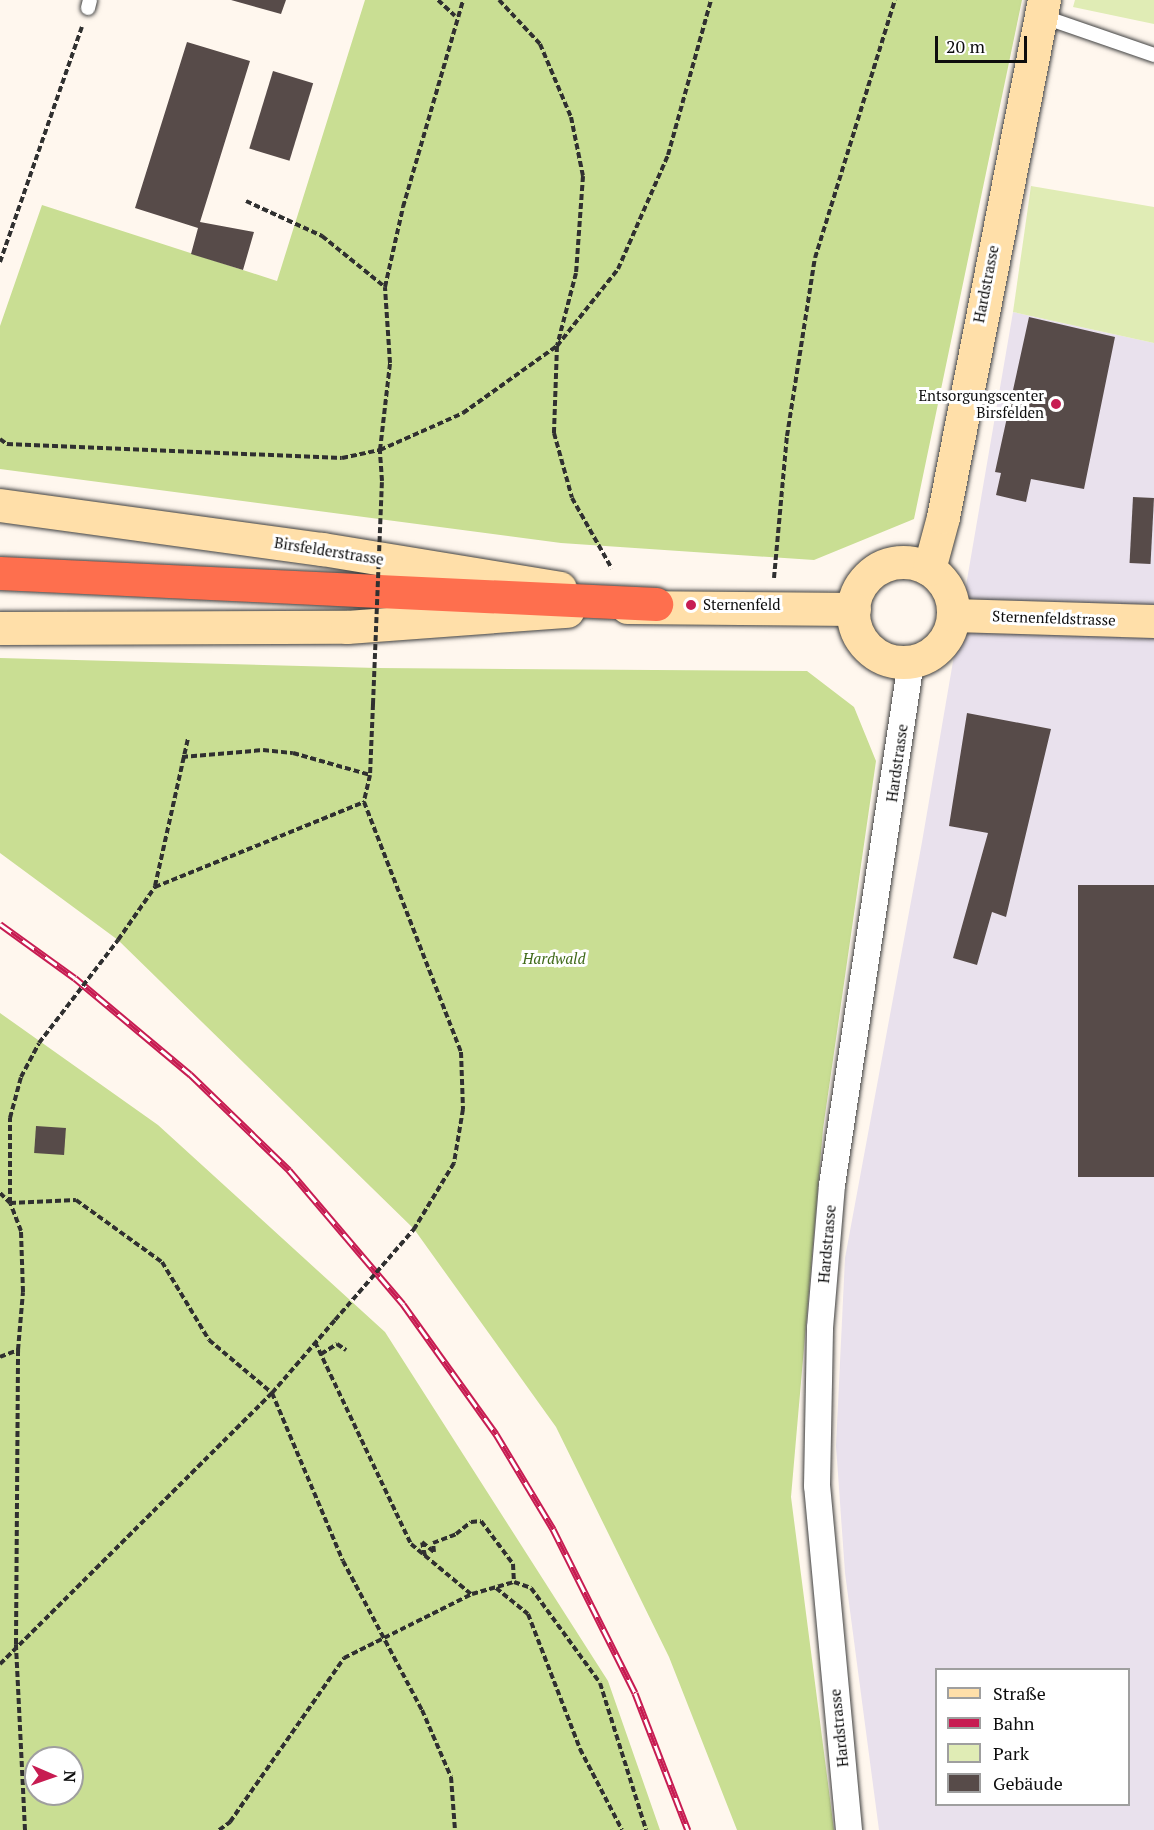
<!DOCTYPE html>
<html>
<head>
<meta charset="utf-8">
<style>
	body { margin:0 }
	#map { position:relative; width:1154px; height:1830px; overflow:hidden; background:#fff7ee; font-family:"PT Serif",serif }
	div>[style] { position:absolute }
	.industrial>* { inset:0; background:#e9e1ed }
	.green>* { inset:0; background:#e0ecb5 }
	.forest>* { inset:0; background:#c9de93 }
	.building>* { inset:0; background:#574b49; transform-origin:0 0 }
	.path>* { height:4px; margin-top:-2px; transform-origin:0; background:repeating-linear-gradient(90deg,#303030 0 6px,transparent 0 9px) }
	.roads { filter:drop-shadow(0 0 2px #414141) drop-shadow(0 0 2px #414141) }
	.lane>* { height:14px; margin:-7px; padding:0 7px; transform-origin:7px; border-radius:7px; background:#fff }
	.street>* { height:26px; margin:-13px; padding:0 13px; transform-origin:13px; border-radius:13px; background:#fff }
	.secondary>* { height:33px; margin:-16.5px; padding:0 16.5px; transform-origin:16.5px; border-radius:16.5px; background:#ffdfa9 }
	.secondary>.ring { margin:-16.5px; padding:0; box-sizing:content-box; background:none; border:33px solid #ffdfa9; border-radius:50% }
	.highway>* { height:33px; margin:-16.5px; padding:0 16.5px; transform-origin:16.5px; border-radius:16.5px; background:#fe6f4e }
	.rail>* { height:7px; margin-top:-3.5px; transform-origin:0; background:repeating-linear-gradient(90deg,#fff 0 14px,#c71c52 0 28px); box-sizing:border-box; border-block:2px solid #c71c52 }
	.path-bridge>* { height:4px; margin-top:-2px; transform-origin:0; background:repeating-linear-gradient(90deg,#303030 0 6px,transparent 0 9px) }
	.dots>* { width:16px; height:16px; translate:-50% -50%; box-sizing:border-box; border:3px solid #fff; border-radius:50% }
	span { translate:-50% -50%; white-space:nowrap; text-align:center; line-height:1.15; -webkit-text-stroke:6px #fff; paint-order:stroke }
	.street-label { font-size:15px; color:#0e0e0e }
	.poi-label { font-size:15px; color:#0e0e0e }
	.right { translate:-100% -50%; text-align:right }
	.left { translate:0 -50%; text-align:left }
	.park-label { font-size:15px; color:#3f6a19; font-style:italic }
	.legend { position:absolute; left:935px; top:1668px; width:195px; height:138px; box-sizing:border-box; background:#fff; border:2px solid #9f9f9f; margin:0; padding:8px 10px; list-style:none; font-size:18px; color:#0e0e0e }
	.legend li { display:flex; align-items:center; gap:12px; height:30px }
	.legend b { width:30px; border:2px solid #9f9f9f }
	.north { position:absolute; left:24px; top:1746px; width:60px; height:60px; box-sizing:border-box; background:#fff; border:2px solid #9f9f9f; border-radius:50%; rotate:92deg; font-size:16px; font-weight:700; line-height:24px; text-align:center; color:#0e0e0e }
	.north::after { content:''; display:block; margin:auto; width:21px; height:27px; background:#c71c52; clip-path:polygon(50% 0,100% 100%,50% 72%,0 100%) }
	.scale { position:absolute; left:935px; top:36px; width:92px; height:27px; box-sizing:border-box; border:3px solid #0e0e0e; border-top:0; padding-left:8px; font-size:18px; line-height:21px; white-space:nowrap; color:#0e0e0e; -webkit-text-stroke:4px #fff; paint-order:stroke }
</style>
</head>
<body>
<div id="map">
	<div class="industrial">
		<i style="clip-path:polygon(evenodd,1013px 312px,1154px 343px,1154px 1830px,879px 1830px,845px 1573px,836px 1446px,845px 1258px,922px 842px,1013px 312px,936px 1670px,1128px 1670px,1128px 1804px,936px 1804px,936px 1670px)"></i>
	</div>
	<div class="green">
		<i style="clip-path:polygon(1075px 0,1154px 0,1154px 24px,1073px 7px)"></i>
		<i style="clip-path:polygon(1031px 186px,1154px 207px,1154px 343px,1013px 312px)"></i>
	</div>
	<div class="forest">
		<i style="clip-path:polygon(365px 0,1022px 0,914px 519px,814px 560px,561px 543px,0 469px,0 326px,42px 205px,277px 281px)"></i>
		<i style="clip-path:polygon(0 658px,377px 668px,807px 671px,854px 707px,876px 761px,823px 1129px,791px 1497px,834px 1830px,737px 1830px,669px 1657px,556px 1427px,414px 1229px,118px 940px,0 853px)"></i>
		<i style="clip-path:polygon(evenodd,0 1013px,158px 1125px,385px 1332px,608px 1681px,660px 1830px,0 1830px,0 1013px,36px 1758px,72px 1758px,72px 1794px,36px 1794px,36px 1758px)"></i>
	</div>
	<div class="building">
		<i style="clip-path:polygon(231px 0,286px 0,281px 14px)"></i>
		<i style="clip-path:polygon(187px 42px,250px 61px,200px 222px,254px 232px,243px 270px,191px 254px,198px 228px,135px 208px)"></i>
		<i style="left:273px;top:71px;width:42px;height:81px;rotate:17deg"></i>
		<i style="clip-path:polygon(1029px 317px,1115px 337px,1084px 489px,1031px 479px,1026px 502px,996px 495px,1001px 473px,995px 472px)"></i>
		<i style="left:1133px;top:497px;width:21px;height:66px;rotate:3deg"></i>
		<i style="clip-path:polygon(967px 713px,1051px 729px,1006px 917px,992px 912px,977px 965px,953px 958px,988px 833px,949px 826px)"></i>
		<i style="left:1154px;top:885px;width:292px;height:76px;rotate:90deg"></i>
		<i style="left:36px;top:1126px;width:30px;height:27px;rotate:4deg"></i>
	</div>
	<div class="path">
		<i style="left:438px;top:0;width:23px;rotate:43deg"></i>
		<i style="left:499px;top:0;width:60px;rotate:47deg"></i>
		<i style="left:540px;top:44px;width:79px;rotate:67deg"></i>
		<i style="left:571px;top:117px;width:60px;rotate:78.5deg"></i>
		<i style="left:583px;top:176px;width:97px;rotate:94.1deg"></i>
		<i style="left:576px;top:273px;width:75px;rotate:104.6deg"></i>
		<i style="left:557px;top:346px;width:87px;rotate:92deg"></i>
		<i style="left:554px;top:433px;width:67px;rotate:74.5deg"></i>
		<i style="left:572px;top:498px;width:81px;rotate:60.6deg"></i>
		<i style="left:246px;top:201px;width:84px;rotate:24.7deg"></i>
		<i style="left:322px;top:236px;width:81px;rotate:39deg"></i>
		<i style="left:0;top:262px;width:249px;rotate:-70.8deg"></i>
		<i style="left:0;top:439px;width:9px;rotate:36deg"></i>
		<i style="left:7px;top:444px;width:335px;rotate:2.4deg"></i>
		<i style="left:342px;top:458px;width:39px;rotate:-12deg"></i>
		<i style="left:380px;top:450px;width:91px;rotate:-24deg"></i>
		<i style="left:463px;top:413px;width:115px;rotate:-35.5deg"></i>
		<i style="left:557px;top:346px;width:98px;rotate:-51.6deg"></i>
		<i style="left:618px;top:269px;width:124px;rotate:-66.3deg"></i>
		<i style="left:668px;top:155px;width:161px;rotate:-74.5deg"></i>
		<i style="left:382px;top:481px;width:31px;rotate:-94deg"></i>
		<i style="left:380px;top:450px;width:88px;rotate:-83.4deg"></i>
		<i style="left:390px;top:363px;width:76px;rotate:-93.8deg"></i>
		<i style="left:385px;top:287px;width:82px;rotate:-77.3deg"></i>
		<i style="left:403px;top:207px;width:216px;rotate:-73.8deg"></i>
		<i style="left:774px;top:578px;width:143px;rotate:-84.8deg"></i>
		<i style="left:787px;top:436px;width:180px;rotate:-81.1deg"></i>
		<i style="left:815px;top:258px;width:270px;rotate:-72.8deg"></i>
		<i style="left:373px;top:704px;width:71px;rotate:92.4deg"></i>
		<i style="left:370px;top:775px;width:28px;rotate:103deg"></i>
		<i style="left:364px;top:802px;width:268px;rotate:68.8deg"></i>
		<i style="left:461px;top:1052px;width:57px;rotate:88deg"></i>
		<i style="left:463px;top:1109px;width:55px;rotate:99.5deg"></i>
		<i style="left:454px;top:1163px;width:77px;rotate:121.2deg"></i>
		<i style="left:182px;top:757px;width:81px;rotate:-4.9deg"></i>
		<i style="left:263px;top:750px;width:30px;rotate:6deg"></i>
		<i style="left:293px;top:753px;width:80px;rotate:15.9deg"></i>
		<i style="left:155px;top:886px;width:152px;rotate:-77.4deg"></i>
		<i style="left:118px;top:940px;width:65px;rotate:-55.1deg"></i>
		<i style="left:155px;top:887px;width:226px;rotate:-22.1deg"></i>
		<i style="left:0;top:1193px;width:14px;rotate:45deg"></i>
		<i style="left:10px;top:1203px;width:66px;rotate:-2.6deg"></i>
		<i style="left:76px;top:1200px;width:106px;rotate:35.8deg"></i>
		<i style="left:162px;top:1262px;width:91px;rotate:58.9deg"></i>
		<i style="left:209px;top:1340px;width:82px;rotate:40.1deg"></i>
		<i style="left:272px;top:1393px;width:182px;rotate:67.1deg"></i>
		<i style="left:343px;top:1561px;width:169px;rotate:62.1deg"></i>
		<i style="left:422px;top:1710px;width:73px;rotate:66.6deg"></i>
		<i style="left:451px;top:1777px;width:53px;rotate:85.7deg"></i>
		<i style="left:315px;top:1342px;width:224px;rotate:64.6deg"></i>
		<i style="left:411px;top:1544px;width:78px;rotate:39.8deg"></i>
		<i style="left:321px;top:1354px;width:19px;rotate:-32deg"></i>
		<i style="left:337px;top:1344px;width:11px;rotate:34deg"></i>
		<i style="left:0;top:1357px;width:19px;rotate:-21deg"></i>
		<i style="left:425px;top:1556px;width:14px;rotate:-102deg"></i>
		<i style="left:422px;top:1542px;width:16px;rotate:40deg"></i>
		<i style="left:434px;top:1552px;width:9px;rotate:-96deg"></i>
		<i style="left:433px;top:1543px;width:25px;rotate:-21deg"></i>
		<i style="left:456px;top:1534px;width:19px;rotate:-39deg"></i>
		<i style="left:471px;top:1522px;width:10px;rotate:-6deg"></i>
		<i style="left:481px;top:1521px;width:54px;rotate:53.3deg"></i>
		<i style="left:513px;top:1564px;width:18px;rotate:87deg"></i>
		<i style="left:496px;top:1588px;width:41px;rotate:39.1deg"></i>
		<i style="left:528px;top:1614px;width:145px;rotate:68.9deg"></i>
		<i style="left:580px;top:1749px;width:91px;rotate:62.6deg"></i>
		<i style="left:0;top:1664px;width:384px;rotate:-44.9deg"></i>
		<i style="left:272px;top:1393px;width:96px;rotate:-49.2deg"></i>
		<i style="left:25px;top:1830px;width:186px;rotate:-92.8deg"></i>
		<i style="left:16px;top:1644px;width:294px;rotate:-89.6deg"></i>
		<i style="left:18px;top:1350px;width:58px;rotate:-85.1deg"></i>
		<i style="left:23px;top:1292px;width:61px;rotate:-91.9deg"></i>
		<i style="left:21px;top:1231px;width:30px;rotate:-111deg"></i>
		<i style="left:10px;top:1203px;width:85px;rotate:-90deg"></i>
		<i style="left:10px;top:1118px;width:42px;rotate:-75deg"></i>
		<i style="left:21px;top:1077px;width:38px;rotate:-62deg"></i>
		<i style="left:219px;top:1830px;width:14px;rotate:-36deg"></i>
		<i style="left:230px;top:1822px;width:200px;rotate:-55.2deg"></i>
		<i style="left:344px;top:1658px;width:143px;rotate:-26.6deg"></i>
		<i style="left:472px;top:1594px;width:44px;rotate:-15.9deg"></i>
		<i style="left:514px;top:1582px;width:18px;rotate:19deg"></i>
		<i style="left:531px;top:1588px;width:117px;rotate:54deg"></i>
		<i style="left:600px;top:1683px;width:154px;rotate:72.6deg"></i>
	</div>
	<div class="roads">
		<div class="lane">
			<i style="left:88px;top:8px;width:8px;rotate:-76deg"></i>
			<i style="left:1041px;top:16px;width:120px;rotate:19deg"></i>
		</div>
		<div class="street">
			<i style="left:849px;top:1830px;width:345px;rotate:-95.3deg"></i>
			<i style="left:817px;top:1486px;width:158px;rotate:-88.9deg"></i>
			<i style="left:820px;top:1328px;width:144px;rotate:-85.2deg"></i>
			<i style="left:832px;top:1185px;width:529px;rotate:-81.41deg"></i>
		</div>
		<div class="secondary">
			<i style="left:0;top:505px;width:325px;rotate:7.8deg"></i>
			<i style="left:322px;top:549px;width:241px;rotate:9.3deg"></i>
			<i class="ring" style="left:853px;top:562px;width:67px;height:67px"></i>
			<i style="left:929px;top:569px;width:54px;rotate:-74.9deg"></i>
			<i style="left:943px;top:517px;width:527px;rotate:-78.95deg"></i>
			<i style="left:627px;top:607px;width:227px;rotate:0.5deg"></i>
			<i style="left:953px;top:615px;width:201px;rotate:1.7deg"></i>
			<i style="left:0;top:628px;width:347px;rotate:-0.2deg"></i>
			<i style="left:347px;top:627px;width:221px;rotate:-4.2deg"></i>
		</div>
		<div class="highway">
			<i style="left:0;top:573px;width:657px;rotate:2.71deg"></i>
		</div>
	</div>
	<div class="rail">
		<i style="left:0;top:924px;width:92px;rotate:35.8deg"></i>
		<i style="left:75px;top:978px;width:150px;rotate:39.9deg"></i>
		<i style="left:190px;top:1074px;width:138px;rotate:44.1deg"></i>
		<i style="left:289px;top:1170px;width:176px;rotate:49.6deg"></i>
		<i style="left:403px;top:1304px;width:160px;rotate:54.4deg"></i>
		<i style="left:496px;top:1434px;width:111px;rotate:59deg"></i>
		<i style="left:553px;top:1529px;width:183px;rotate:63.4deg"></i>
		<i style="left:635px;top:1693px;width:147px;rotate:68.9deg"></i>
	</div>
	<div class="path-bridge">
		<i style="left:373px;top:704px;width:223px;rotate:-87.7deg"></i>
		<i style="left:39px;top:1043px;width:130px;rotate:-52.5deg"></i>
		<i style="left:335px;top:1320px;width:121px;rotate:-49deg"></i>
	</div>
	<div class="dots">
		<i style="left:1056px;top:404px;background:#c71c52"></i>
		<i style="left:691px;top:605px;background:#c71c52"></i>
	</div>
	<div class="street-label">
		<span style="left:986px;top:284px;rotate:-79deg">Hardstrasse</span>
		<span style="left:329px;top:551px;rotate:9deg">Birsfelderstrasse</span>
		<span style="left:1054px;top:618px;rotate:2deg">Sternenfeldstrasse</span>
		<span style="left:897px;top:763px;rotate:-82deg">Hardstrasse</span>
		<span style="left:827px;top:1244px;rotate:-85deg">Hardstrasse</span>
		<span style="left:839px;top:1728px;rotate:-96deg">Hardstrasse</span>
	</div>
	<div class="poi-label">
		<span class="right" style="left:1044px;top:404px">Entsorgungscenter<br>Birsfelden</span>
		<span class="left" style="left:703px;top:605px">Sternenfeld</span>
	</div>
	<div class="park-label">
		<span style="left:554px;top:959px">Hardwald</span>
	</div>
	<ul class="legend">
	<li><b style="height:8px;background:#ffdfa9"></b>Straße</li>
	<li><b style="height:8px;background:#c71c52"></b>Bahn</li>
	<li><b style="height:16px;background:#e0ecb5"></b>Park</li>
	<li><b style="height:16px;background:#574b49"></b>Gebäude</li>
	</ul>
	<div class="north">N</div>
	<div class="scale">20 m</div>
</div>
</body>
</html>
